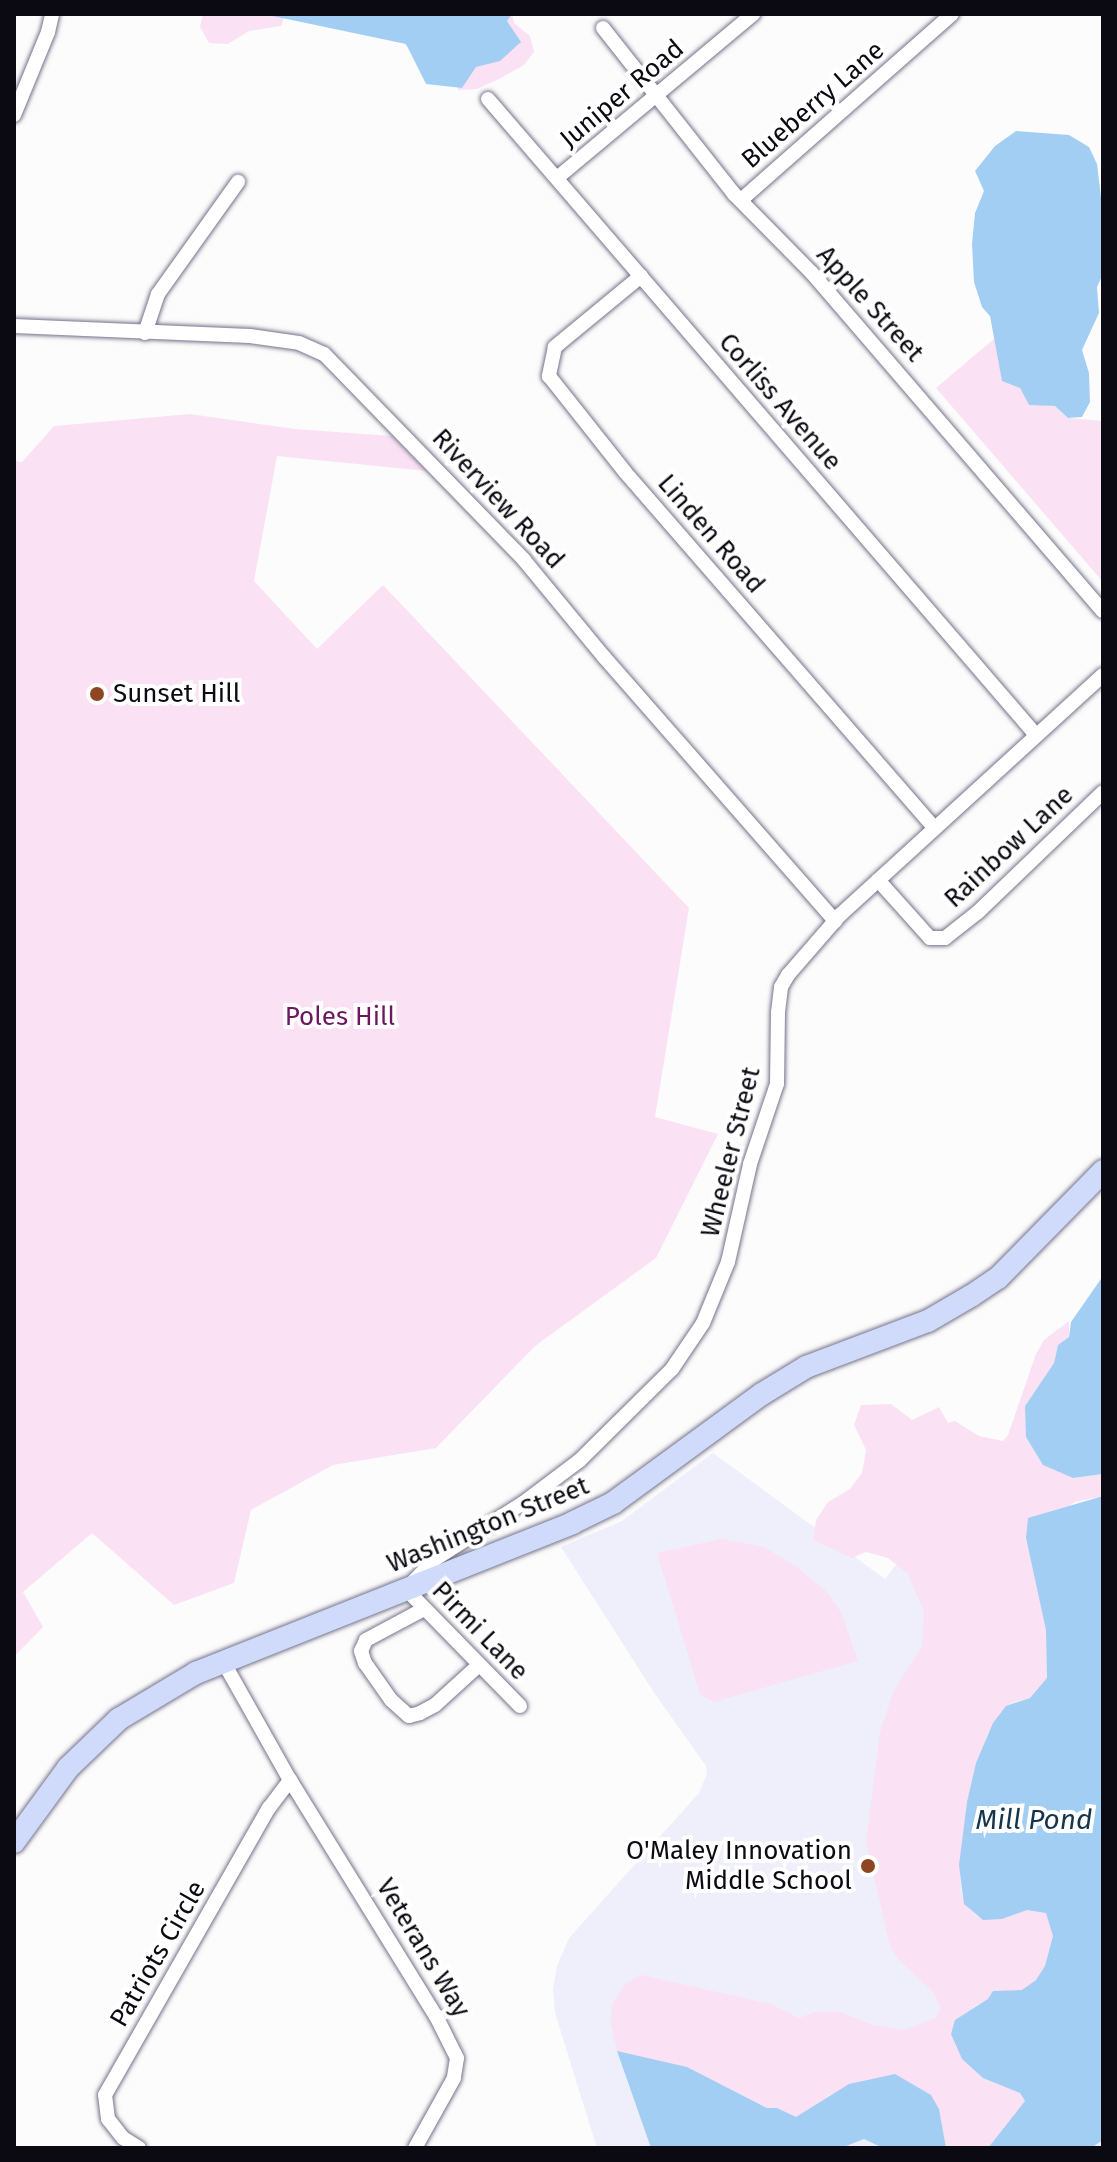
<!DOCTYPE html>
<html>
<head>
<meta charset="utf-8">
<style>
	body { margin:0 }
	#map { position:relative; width:1117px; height:2162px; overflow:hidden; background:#fcfcfc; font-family:"Fira Sans",sans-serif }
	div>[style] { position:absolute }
	.built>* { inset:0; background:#efeefb }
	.green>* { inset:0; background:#fbe1f4 }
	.water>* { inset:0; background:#a3cef3 }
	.roads { filter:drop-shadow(0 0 2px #76738a) drop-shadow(0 0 2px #76738a) }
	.minor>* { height:14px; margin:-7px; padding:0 7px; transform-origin:7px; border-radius:7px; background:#fff }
	.secondary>* { height:22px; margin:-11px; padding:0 11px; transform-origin:11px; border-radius:11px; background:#d0dbfb }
	.dots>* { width:22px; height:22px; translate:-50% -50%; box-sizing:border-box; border:4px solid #fff; border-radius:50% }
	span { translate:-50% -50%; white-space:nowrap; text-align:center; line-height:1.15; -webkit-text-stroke:8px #fff; paint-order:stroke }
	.street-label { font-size:26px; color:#0b0a12 }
	.poi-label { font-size:26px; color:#0b0a12 }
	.left { translate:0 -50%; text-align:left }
	.right { translate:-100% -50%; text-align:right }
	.park-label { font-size:26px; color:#6d175f }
	.water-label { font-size:28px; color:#15354d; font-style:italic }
	.frame { position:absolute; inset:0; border:16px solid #0b0a12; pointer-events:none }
</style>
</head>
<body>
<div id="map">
	<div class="built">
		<i style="clip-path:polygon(713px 1453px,885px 1579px,955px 1490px,1103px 1591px,1103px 2148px,597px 2148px,555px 2013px,553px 1989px,557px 1966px,569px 1938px,699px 1793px,707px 1774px,706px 1766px,655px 1694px,561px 1547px,622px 1521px)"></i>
	</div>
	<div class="green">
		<i style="clip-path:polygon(203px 14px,292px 14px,285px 15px,281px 26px,249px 31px,228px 44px,209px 43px,200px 27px)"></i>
		<i style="clip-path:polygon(310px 14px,512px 14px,514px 23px,530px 36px,534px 52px,524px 65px,499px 79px,477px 89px,458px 90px,452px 64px,414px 53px,381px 22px)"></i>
		<i style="clip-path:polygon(995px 338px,1002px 380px,1020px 388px,1029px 404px,1055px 406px,1068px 418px,1103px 421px,1103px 582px,936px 388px)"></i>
		<i style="clip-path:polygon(190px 414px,295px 429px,392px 436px,427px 471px,277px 456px,254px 581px,317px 649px,383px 585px,689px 908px,655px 1117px,718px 1134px,656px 1258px,535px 1346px,436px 1448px,333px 1465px,251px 1510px,234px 1583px,174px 1605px,92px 1533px,23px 1592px,43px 1627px,14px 1657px,14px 461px,22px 462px,54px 426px)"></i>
		<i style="clip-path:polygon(1069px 1321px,1069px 1337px,1058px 1345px,1054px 1363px,1025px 1406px,1074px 1478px,1103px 1474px,1103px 1496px,1075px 1502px,1026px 1538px,1046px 1630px,1047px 1678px,1029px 1698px,1012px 1702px,987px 1734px,967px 1802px,962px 1841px,960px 1891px,964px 1903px,976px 1917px,1002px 1919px,1027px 1910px,1046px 1913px,1051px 1920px,1053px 1936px,1045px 1966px,1036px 1980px,1022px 1990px,973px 2006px,962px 2059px,983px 2078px,1020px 2093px,1025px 2101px,1020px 2112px,988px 2148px,946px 2148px,829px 2094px,821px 2104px,796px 2117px,777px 2108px,768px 2108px,687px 2067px,617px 2051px,611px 2023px,612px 2004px,626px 1983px,641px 1975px,771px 2004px,799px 2018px,815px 2012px,839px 2012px,873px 2025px,904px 2030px,936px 2018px,941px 2008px,933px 1992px,897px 1958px,890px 1946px,866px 1842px,880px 1732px,894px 1690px,922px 1646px,924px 1612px,908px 1574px,888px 1558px,866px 1552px,852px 1558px,813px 1540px,816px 1520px,828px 1502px,850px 1489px,862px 1473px,866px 1450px,854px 1425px,861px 1405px,891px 1404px,912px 1420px,939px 1407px,948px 1423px,955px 1421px,979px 1436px,1003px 1441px,1008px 1435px,1036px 1354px,1044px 1340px)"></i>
		<i style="clip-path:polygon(722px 1539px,764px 1547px,794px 1565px,826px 1591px,841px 1612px,858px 1661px,714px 1702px,700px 1694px,657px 1553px)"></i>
	</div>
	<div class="water">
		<i style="clip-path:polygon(263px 14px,512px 14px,507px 21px,521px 42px,500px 61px,476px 67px,462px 88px,426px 84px,406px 44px)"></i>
		<i style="clip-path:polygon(1016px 131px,1069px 135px,1089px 147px,1097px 164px,1103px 214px,1103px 274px,1097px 287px,1099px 313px,1082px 350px,1089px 373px,1090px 402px,1082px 417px,1068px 418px,1055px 406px,1029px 405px,1020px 388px,1002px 381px,990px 316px,982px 307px,974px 282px,972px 244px,975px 213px,984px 191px,975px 171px,995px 146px)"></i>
		<i style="clip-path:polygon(1103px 1276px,1103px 1474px,1073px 1478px,1043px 1465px,1026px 1437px,1025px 1406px,1054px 1363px,1058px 1345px,1069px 1337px,1071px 1322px)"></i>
		<i style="clip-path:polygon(1103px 1496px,1103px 2140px,1091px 2148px,988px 2148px,1025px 2101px,1020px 2093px,983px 2078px,962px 2059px,951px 2034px,955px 2020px,988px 1999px,993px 1991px,1022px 1990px,1036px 1980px,1045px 1966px,1053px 1936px,1046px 1913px,1027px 1910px,1002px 1919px,983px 1920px,964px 1904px,959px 1865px,967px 1802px,976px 1763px,993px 1723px,1006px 1706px,1030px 1698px,1047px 1678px,1046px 1630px,1026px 1538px,1028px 1518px)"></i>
		<i style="clip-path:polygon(617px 2051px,687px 2067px,767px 2108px,777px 2108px,796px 2117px,849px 2084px,895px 2074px,931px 2095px,939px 2109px,946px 2148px,883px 2148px,864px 2139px,841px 2148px,651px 2148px)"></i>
	</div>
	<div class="roads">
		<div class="minor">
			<i style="left:603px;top:28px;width:211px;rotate:51.7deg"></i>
			<i style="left:734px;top:194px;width:110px;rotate:45.4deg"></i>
			<i style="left:811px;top:272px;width:447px;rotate:49.3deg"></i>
			<i style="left:488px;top:99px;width:840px;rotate:49.25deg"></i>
			<i style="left:14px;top:115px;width:90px;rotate:-67.7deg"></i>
			<i style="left:48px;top:32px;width:18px;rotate:-77deg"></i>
			<i style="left:557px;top:178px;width:256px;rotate:-39.9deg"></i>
			<i style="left:741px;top:200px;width:281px;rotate:-41.4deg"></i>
			<i style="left:641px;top:276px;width:112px;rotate:140.5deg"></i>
			<i style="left:555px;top:347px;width:30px;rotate:102deg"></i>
			<i style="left:549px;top:376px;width:122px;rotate:51.6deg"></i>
			<i style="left:625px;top:472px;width:471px;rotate:49deg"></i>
			<i style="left:14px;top:326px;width:236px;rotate:2.4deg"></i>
			<i style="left:250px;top:336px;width:49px;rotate:8.1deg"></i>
			<i style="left:299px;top:343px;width:27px;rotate:24deg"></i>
			<i style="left:324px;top:354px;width:287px;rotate:45.8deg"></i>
			<i style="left:524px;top:560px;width:126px;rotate:50.5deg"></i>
			<i style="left:604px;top:657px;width:351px;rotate:48.8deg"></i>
			<i style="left:145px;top:333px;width:41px;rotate:-71.6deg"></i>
			<i style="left:158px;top:294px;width:138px;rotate:-54.5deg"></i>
			<i style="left:878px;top:880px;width:78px;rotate:48.1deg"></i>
			<i style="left:930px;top:938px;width:15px"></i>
			<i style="left:945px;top:938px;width:42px;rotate:-38.2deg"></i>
			<i style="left:978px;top:912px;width:173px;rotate:-43.8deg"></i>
			<i style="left:424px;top:1609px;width:66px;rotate:151.9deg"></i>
			<i style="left:366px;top:1640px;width:12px;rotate:114deg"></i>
			<i style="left:361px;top:1651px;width:13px;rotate:72deg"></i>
			<i style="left:365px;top:1663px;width:45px;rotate:54.9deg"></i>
			<i style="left:391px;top:1700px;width:24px;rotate:42deg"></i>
			<i style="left:409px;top:1716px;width:11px;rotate:-15deg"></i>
			<i style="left:420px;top:1713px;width:17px;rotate:-28deg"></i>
			<i style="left:435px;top:1705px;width:59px;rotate:-42.3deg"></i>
			<i style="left:224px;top:1663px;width:134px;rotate:60.6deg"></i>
			<i style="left:290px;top:1780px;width:278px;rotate:58.3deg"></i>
			<i style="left:436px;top:2016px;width:47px;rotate:63.4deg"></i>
			<i style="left:457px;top:2058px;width:20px;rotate:99deg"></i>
			<i style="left:454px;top:2078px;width:80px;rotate:119.1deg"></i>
			<i style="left:520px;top:1706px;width:163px;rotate:-134.3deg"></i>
			<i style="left:406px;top:1589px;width:42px;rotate:-46deg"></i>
			<i style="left:435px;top:1559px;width:104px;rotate:-32.5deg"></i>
			<i style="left:523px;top:1503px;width:70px;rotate:-36.9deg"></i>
			<i style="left:579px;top:1461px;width:131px;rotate:-44.7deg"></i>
			<i style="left:672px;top:1369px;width:55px;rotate:-56deg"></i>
			<i style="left:703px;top:1323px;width:66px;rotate:-67.7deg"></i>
			<i style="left:728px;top:1262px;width:100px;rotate:-77.3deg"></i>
			<i style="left:750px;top:1164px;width:84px;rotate:-71.4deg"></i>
			<i style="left:777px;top:1084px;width:72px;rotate:-89.2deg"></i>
			<i style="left:778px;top:1012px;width:25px;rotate:-83deg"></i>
			<i style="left:781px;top:987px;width:14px;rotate:-60deg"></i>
			<i style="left:788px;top:975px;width:79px;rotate:-49.1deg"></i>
			<i style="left:840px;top:915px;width:356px;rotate:-42.4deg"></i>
			<i style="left:139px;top:2148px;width:19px;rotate:-148deg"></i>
			<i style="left:123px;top:2138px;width:24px;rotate:-128deg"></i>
			<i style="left:108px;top:2119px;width:24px;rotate:-97deg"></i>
			<i style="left:105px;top:2095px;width:331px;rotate:-60.3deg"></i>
			<i style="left:269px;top:1808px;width:35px;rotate:-53deg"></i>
		</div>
		<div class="secondary">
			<i style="left:14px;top:1842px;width:92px;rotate:-53.9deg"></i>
			<i style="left:68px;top:1768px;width:71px;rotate:-43.9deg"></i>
			<i style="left:119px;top:1719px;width:90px;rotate:-30.9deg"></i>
			<i style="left:196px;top:1673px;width:405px;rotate:-21.7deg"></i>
			<i style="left:572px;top:1523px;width:46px;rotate:-26deg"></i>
			<i style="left:613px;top:1503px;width:185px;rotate:-36.2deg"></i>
			<i style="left:762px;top:1394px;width:52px;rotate:-31.5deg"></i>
			<i style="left:806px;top:1367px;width:130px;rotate:-20.7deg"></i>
			<i style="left:928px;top:1321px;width:50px;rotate:-30.2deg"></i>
			<i style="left:971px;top:1296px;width:32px;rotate:-34deg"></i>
			<i style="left:998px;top:1278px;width:150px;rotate:-45.5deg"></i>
		</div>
	</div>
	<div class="dots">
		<i style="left:97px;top:694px;background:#8d4524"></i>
		<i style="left:868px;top:1866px;background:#8d4524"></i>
	</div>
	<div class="street-label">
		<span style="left:622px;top:94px;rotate:-40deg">Juniper Road</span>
		<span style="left:813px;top:105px;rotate:-41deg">Blueberry Lane</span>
		<span style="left:870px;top:304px;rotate:48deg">Apple Street</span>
		<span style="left:780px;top:402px;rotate:49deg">Corliss Avenue</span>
		<span style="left:498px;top:499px;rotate:47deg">Riverview Road</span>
		<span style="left:711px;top:534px;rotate:49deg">Linden Road</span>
		<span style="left:1009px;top:847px;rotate:-43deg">Rainbow Lane</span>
		<span style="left:731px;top:1152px;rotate:-76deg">Wheeler Street</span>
		<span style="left:488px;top:1525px;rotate:-22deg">Washington Street</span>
		<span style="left:480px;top:1631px;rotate:46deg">Pirmi Lane</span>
		<span style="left:423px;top:1948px;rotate:59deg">Veterans Way</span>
		<span style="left:158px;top:1954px;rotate:-60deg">Patriots Circle</span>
	</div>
	<div class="poi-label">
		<span class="left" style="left:113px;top:694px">Sunset Hill</span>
		<span class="right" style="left:852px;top:1866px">O'Maley Innovation<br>Middle School</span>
	</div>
	<div class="park-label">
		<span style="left:340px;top:1017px">Poles Hill</span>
	</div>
	<div class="water-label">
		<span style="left:1034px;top:1820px">Mill Pond</span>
	</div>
	<div class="frame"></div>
</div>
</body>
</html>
